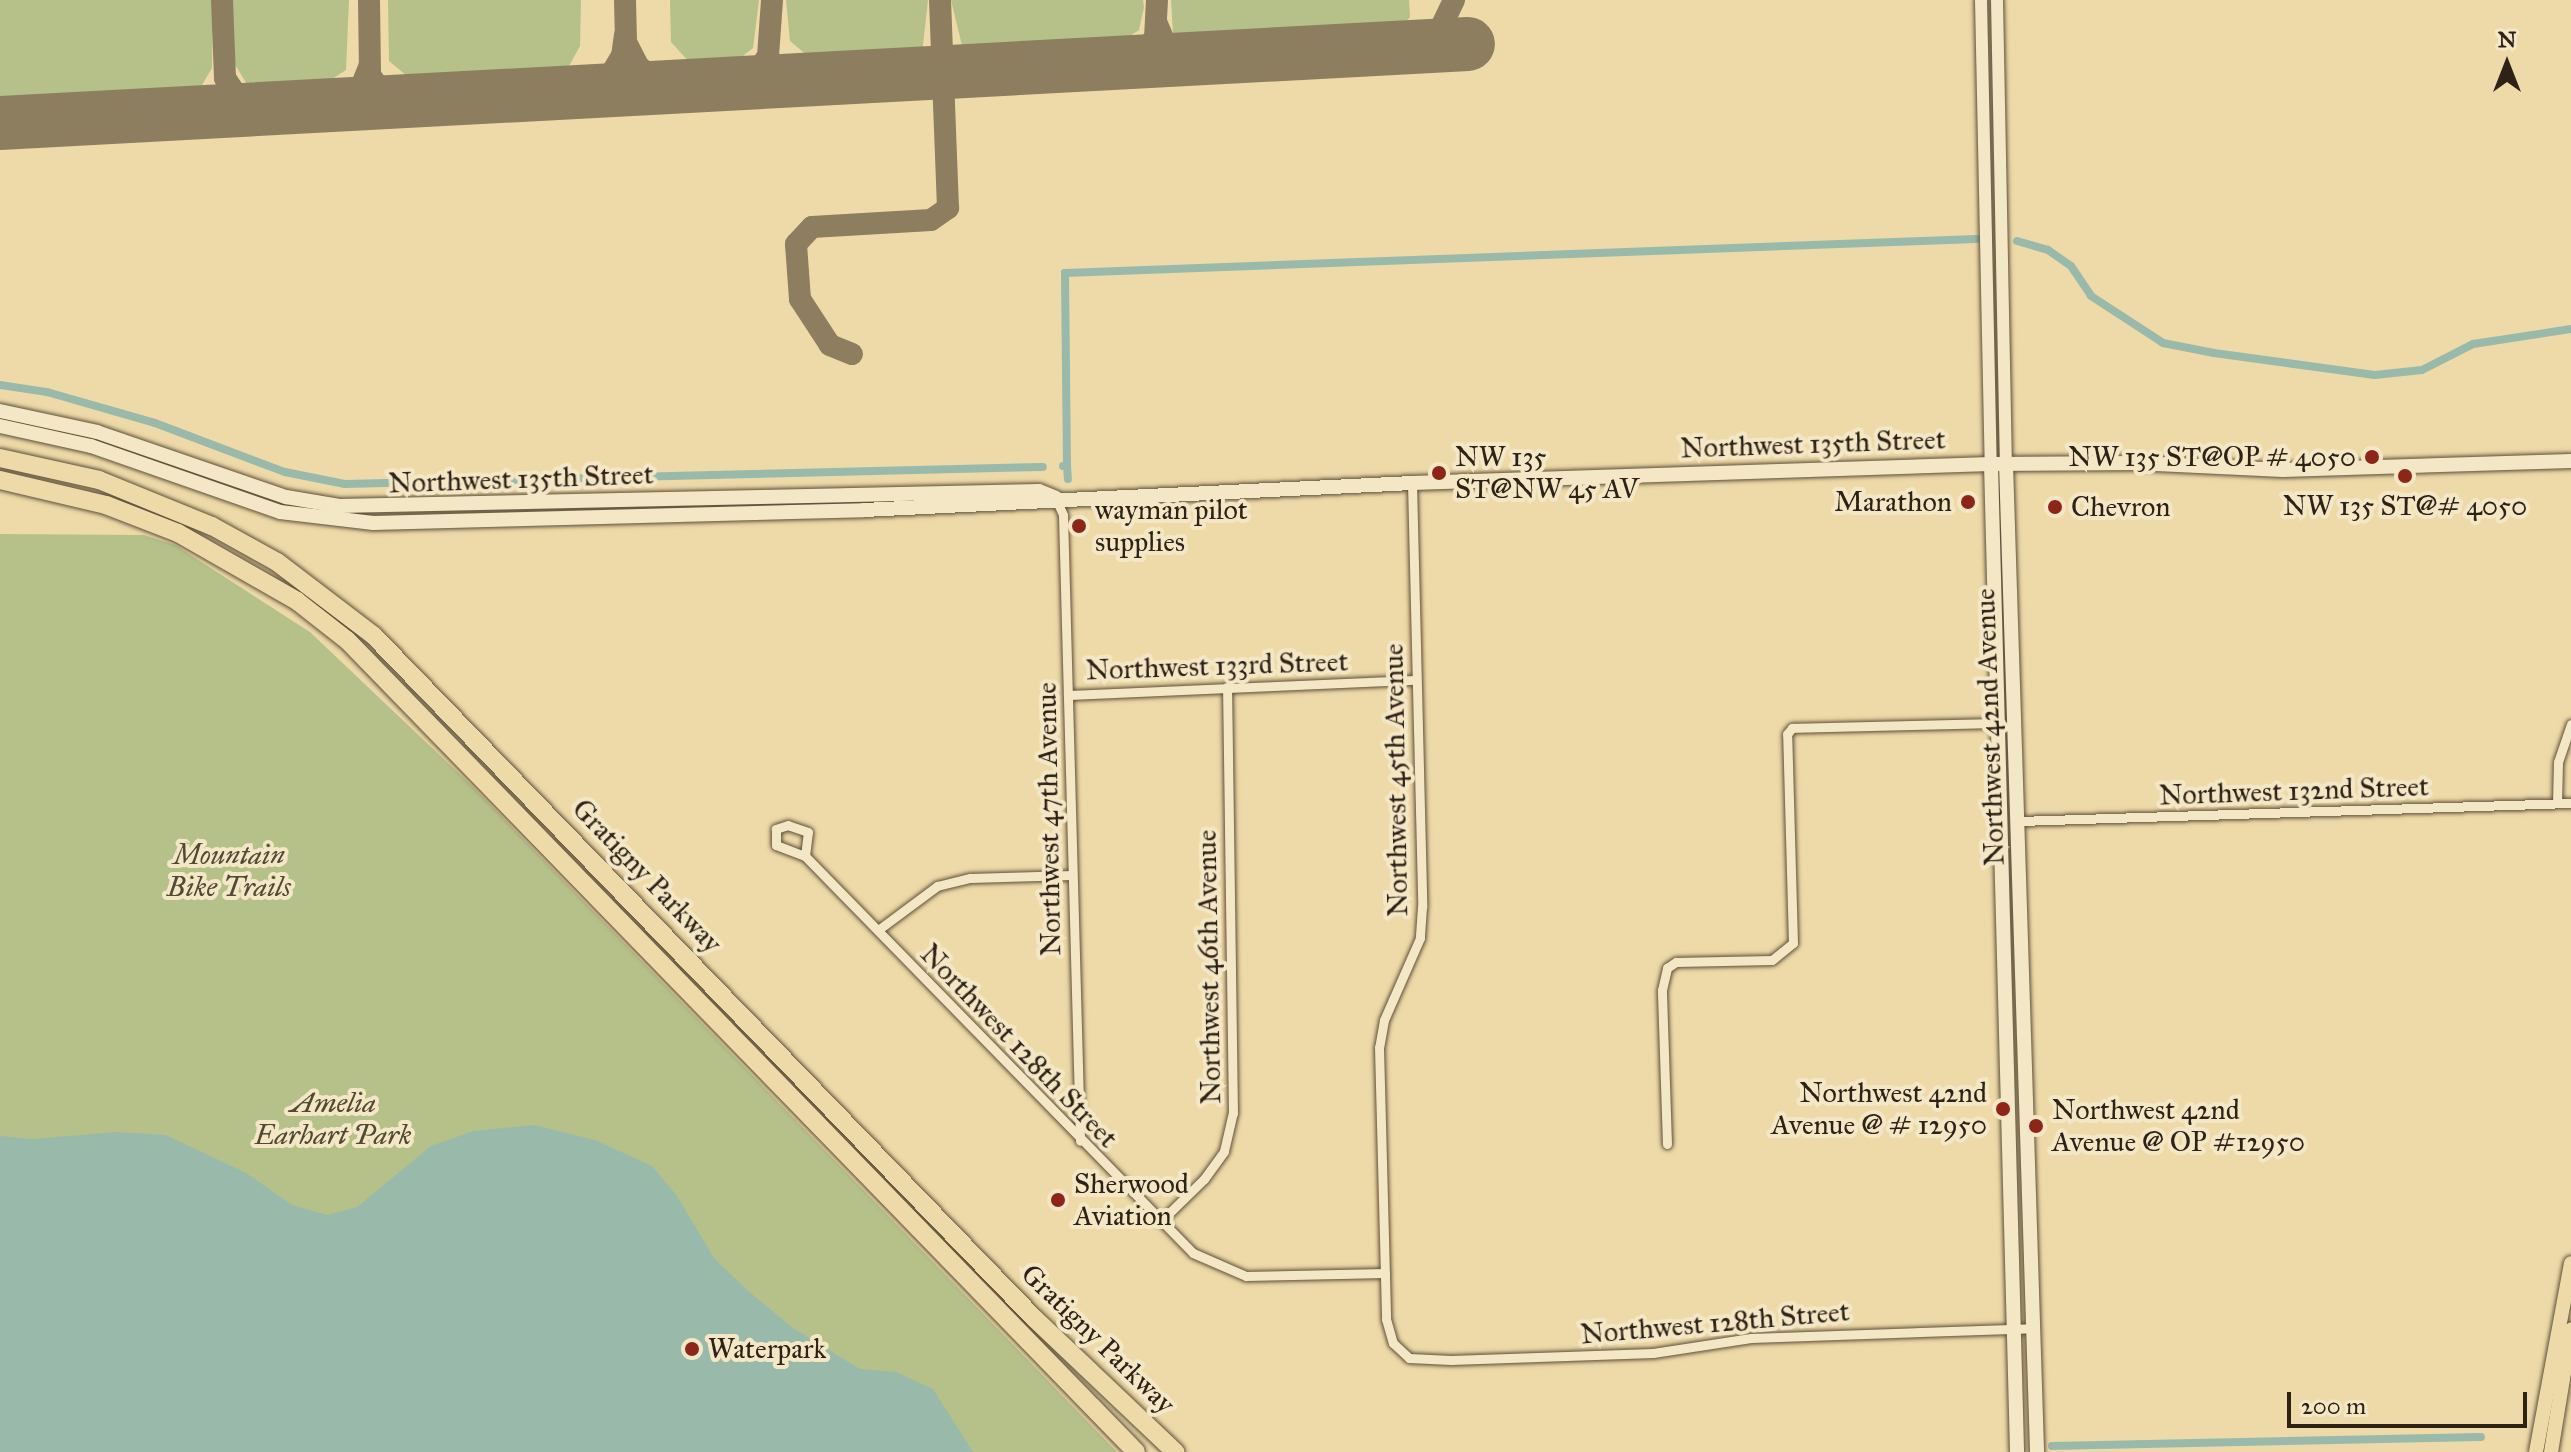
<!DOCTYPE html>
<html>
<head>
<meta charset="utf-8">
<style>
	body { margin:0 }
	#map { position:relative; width:2571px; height:1452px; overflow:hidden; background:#eedaa8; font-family:"IM FELL Great Primer",serif }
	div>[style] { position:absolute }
	.green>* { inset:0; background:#b6c089 }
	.water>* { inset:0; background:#99baab }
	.canal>* { height:8px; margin:-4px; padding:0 4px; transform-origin:4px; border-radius:4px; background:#99baab }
	.taxiway>* { height:22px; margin:-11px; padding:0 11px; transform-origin:11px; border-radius:11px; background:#8e7e60 }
	.runway>* { height:54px; margin:-27px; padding:0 27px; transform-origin:27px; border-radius:27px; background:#8e7e60 }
	.roads { filter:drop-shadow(0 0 2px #5e503b) drop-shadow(0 0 2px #5e503b) }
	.minor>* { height:9px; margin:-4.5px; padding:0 4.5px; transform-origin:4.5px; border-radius:4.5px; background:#f4e7c6 }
	.tertiary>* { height:12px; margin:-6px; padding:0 6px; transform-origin:6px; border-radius:6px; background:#f4e7c6 }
	.secondary>* { height:14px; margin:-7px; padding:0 7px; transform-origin:7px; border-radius:7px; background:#f4e7c6 }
	.primary>* { height:14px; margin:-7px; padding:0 7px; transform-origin:7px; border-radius:7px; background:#eedaa8 }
	.motorway>* { height:18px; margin:-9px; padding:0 9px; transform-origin:9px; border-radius:9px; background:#eedaa8 }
	.dots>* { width:22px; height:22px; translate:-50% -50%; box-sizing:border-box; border:4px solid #f4e7c6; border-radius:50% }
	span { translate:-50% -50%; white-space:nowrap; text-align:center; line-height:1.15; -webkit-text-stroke:8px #f4e7c6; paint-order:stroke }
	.street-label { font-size:28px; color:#2e2217 }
	.poi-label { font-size:28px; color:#2e2217 }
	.left { translate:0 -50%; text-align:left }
	.right { translate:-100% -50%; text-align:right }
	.park-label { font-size:28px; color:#504a34; font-style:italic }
	.north { position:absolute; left:2467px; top:24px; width:80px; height:80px; -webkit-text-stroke:6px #f4e7c6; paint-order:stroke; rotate:0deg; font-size:22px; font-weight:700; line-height:32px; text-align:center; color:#2e2217 }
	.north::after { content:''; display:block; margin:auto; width:28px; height:36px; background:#2e2217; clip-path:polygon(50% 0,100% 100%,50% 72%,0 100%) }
	.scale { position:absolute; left:2287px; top:1392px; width:240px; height:36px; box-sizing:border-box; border:4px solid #2e2217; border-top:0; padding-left:10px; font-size:24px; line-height:28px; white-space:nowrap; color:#2e2217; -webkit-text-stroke:6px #f4e7c6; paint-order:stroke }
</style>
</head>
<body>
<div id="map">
	<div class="green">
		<i style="clip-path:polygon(0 0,213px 0,212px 68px,202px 85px,181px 96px,0 105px)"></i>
		<i style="clip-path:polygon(231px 0,349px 0,346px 70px,318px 88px,263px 91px,248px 86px,231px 58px)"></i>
		<i style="clip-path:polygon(388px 0,581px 0,580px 46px,569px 66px,556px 74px,413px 81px,389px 61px)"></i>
		<i style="clip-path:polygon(670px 0,759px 0,753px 48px,730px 66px,690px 63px,671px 42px)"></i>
		<i style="clip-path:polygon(786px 0,928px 0,922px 54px,823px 61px,809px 57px,790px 41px)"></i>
		<i style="clip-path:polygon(951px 0,1143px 0,1144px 7px,1139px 30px,1115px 46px,964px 54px)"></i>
		<i style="clip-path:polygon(1171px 0,1409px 0,1410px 17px,1398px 31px,1187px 41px,1173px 33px)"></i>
		<i style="clip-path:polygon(0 534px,144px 535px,175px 545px,310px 632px,470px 784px,1117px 1452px,0 1452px)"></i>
	</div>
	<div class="water">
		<i style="clip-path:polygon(534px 1125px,595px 1140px,652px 1166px,677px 1196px,714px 1258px,747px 1290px,793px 1328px,860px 1369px,896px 1372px,933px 1389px,973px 1452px,0 1452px,0 1136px,33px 1139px,116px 1132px,166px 1135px,246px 1173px,292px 1205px,327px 1215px,357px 1207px,431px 1146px,473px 1131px)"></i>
	</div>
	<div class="canal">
		<i style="left:2017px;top:241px;width:32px;rotate:16deg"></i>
		<i style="left:2048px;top:250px;width:28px;rotate:35deg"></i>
		<i style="left:2071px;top:266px;width:36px;rotate:56deg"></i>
		<i style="left:2091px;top:296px;width:86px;rotate:33.1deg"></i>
		<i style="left:2163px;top:343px;width:52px;rotate:11.1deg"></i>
		<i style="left:2214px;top:353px;width:162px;rotate:7.8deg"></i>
		<i style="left:2375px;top:375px;width:47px;rotate:-6.1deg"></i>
		<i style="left:2422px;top:370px;width:57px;rotate:-27deg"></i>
		<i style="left:2473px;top:344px;width:99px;rotate:-8.7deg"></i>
		<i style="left:0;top:385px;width:48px;rotate:8.5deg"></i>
		<i style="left:47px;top:392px;width:112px;rotate:16deg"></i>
		<i style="left:155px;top:423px;width:139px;rotate:20.7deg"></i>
		<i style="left:285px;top:472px;width:61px;rotate:11.3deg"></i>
		<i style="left:345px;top:484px;width:698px;rotate:-1.4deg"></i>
		<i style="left:1063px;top:466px;width:4px"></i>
		<i style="left:1067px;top:466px;width:193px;rotate:-90.6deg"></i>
		<i style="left:1065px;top:273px;width:912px;rotate:-2.14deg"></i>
		<i style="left:1067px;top:466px;width:13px;rotate:86deg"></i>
		<i style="left:2052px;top:1446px;width:429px;rotate:-1.2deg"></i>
	</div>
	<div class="taxiway">
		<i style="left:222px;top:0;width:78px;rotate:87.8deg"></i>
		<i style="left:225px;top:78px;width:23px;rotate:56deg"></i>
		<i style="left:238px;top:97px;width:24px;rotate:30deg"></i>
		<i style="left:369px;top:0;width:75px;rotate:89.2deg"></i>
		<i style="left:370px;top:75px;width:24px;rotate:55deg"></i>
		<i style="left:384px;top:95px;width:21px;rotate:17deg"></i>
		<i style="left:625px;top:0;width:42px;rotate:88.6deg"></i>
		<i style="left:626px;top:42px;width:28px;rotate:63deg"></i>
		<i style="left:639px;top:67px;width:24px;rotate:36deg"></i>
		<i style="left:658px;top:81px;width:30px;rotate:9deg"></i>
		<i style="left:1157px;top:24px;width:25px;rotate:67deg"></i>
		<i style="left:1167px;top:47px;width:26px;rotate:28deg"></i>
		<i style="left:1432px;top:46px;width:51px;rotate:-64.4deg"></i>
		<i style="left:1131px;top:63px;width:35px;rotate:-46deg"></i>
		<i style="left:1155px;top:38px;width:38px;rotate:-87deg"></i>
		<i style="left:735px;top:83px;width:18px;rotate:-16deg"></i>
		<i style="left:752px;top:78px;width:27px;rotate:-54deg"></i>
		<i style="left:768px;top:56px;width:56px;rotate:-85.9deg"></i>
		<i style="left:573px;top:92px;width:42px;rotate:-25.3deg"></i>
		<i style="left:611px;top:74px;width:21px;rotate:-59deg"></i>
		<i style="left:622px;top:56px;width:21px;rotate:-82deg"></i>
		<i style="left:332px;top:105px;width:30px;rotate:-26deg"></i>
		<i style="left:359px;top:92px;width:27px;rotate:-68deg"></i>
		<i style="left:852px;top:354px;width:24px;rotate:-158deg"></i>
		<i style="left:830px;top:345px;width:55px;rotate:-123.1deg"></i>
		<i style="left:800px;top:299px;width:55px;rotate:-94.2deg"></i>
		<i style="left:796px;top:244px;width:23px;rotate:-47deg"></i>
		<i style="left:812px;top:227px;width:119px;rotate:-3.4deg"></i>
		<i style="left:931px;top:220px;width:21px;rotate:-35deg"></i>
		<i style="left:948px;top:208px;width:208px;rotate:-92.2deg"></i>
	</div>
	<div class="runway">
		<i style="left:0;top:123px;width:1470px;rotate:-3.08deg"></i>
	</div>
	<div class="roads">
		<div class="minor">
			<i style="left:1412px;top:483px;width:424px;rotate:88.6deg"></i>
			<i style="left:1422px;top:907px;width:31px;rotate:94deg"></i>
			<i style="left:1420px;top:938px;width:90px;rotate:113.7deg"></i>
			<i style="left:1384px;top:1020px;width:27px;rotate:100deg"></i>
			<i style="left:1379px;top:1047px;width:272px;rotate:88.5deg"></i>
			<i style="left:1386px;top:1319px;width:25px;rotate:74deg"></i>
			<i style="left:1393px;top:1343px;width:22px;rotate:43deg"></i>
			<i style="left:1409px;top:1358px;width:42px;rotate:2.7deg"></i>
			<i style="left:1451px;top:1360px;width:202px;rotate:-2deg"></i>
			<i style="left:1653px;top:1353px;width:99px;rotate:-8.7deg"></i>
			<i style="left:1751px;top:1338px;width:282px;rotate:-2deg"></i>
			<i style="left:1056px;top:499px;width:17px;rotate:66deg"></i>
			<i style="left:1063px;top:515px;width:626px;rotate:88.44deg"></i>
			<i style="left:1068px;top:695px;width:348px;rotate:-2.5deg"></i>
			<i style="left:2557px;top:803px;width:41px;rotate:-88.6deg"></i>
			<i style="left:2558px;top:762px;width:40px;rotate:-71.1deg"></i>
			<i style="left:2019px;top:821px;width:552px;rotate:-1.87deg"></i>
			<i style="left:805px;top:856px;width:24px;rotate:-83deg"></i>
			<i style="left:808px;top:832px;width:21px;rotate:-161deg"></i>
			<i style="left:788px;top:825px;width:13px;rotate:162deg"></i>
			<i style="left:776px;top:829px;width:16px;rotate:90deg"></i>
			<i style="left:776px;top:845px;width:31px;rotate:21deg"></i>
			<i style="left:805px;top:856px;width:555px;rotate:45.66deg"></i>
			<i style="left:1193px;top:1253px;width:58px;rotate:23.5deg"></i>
			<i style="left:1246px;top:1276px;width:139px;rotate:-1.2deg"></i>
			<i style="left:878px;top:930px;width:74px;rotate:-36.7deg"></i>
			<i style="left:937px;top:886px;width:34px;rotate:-14deg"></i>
			<i style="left:970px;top:878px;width:102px;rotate:-1.7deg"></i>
			<i style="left:1667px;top:1144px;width:154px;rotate:-91.9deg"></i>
			<i style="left:1662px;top:990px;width:23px;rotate:-77deg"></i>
			<i style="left:1667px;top:968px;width:11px;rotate:-34deg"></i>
			<i style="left:1676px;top:962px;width:96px;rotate:-1.2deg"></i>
			<i style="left:1772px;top:960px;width:27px;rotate:-39deg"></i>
			<i style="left:1793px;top:943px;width:209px;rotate:-91.6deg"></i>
			<i style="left:1787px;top:734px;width:8px;rotate:-50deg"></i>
			<i style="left:1792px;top:728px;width:209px;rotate:-1.4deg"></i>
			<i style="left:1161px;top:1221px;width:60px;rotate:-44.3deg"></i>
			<i style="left:1204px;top:1179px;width:34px;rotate:-54deg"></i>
			<i style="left:1224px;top:1151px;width:39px;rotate:-77deg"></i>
			<i style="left:1233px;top:1113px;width:426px;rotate:-90.8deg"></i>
		</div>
		<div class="tertiary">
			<i style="left:1981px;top:0;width:464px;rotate:88.8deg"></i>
			<i style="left:1997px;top:0;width:464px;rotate:88.9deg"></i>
		</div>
		<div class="secondary">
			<i style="left:0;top:411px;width:99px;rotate:12.2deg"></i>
			<i style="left:97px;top:432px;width:200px;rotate:19deg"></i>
			<i style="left:286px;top:497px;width:54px;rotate:9.6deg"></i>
			<i style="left:339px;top:506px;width:700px;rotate:-1.23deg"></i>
			<i style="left:1039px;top:491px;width:18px;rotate:22deg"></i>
			<i style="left:0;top:426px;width:93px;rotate:12.4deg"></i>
			<i style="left:91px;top:446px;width:200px;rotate:19.2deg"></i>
			<i style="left:280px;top:512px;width:94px;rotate:6.7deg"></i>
			<i style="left:373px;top:523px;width:491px;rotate:-1.5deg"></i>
			<i style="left:864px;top:510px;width:549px;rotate:-2.82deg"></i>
			<i style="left:1412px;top:483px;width:579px;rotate:-1.88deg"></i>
			<i style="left:1991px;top:464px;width:144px;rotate:-0.4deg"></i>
			<i style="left:2135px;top:463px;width:148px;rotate:2.7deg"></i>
			<i style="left:2283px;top:470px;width:288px;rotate:-1.8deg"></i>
			<i style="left:1991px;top:464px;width:988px;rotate:88.49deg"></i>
			<i style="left:2006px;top:464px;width:988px;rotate:88.2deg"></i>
		</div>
		<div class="primary">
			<i style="left:2536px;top:1452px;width:192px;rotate:-79.5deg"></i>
			<i style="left:2551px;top:1452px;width:124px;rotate:-80.7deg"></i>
		</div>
		<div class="motorway">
			<i style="left:0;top:458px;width:101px;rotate:12.5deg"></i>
			<i style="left:99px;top:480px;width:122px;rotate:22.2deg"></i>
			<i style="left:212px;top:526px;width:74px;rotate:29deg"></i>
			<i style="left:277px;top:562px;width:122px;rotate:37.3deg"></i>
			<i style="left:374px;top:636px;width:949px;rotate:45.94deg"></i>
			<i style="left:1034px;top:1318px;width:195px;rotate:43.5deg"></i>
			<i style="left:0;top:480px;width:109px;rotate:13.3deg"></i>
			<i style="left:106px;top:505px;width:77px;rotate:21.3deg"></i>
			<i style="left:178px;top:533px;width:137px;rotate:29.7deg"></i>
			<i style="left:297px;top:601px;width:63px;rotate:38deg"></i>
			<i style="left:347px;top:640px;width:1132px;rotate:45.82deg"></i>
		</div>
	</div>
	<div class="dots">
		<i style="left:2372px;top:457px;background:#8f2418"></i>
		<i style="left:1439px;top:473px;background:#8f2418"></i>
		<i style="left:2405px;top:476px;background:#8f2418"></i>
		<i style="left:1968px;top:502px;background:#8f2418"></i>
		<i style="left:2055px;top:507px;background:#8f2418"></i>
		<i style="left:1079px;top:526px;background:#8f2418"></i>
		<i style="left:2003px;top:1109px;background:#8f2418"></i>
		<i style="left:2036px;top:1126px;background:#8f2418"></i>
		<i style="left:1058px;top:1200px;background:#8f2418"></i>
		<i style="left:692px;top:1349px;background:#8f2418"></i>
	</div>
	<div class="street-label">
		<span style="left:1813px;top:444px;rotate:-2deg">Northwest 135th Street</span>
		<span style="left:521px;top:479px;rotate:-2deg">Northwest 135th Street</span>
		<span style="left:1217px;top:666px;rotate:-2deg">Northwest 133rd Street</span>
		<span style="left:1990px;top:727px;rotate:-92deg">Northwest 42nd Avenue</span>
		<span style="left:1396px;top:780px;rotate:-91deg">Northwest 45th Avenue</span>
		<span style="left:2294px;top:791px;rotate:-2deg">Northwest 132nd Street</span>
		<span style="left:1049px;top:819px;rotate:-91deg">Northwest 47th Avenue</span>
		<span style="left:647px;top:876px;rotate:46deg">Gratigny Parkway</span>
		<span style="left:1209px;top:967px;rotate:-91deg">Northwest 46th Avenue</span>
		<span style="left:1019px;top:1046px;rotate:46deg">Northwest 128th Street</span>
		<span style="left:1715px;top:1323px;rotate:-5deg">Northwest 128th Street</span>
		<span style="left:1098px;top:1339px;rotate:44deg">Gratigny Parkway</span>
	</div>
	<div class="poi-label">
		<span class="left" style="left:1455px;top:473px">NW 135<br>ST@NW 45 AV</span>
		<span class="right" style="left:2356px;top:457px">NW 135 ST@OP # 4050</span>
		<span class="right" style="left:1952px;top:502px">Marathon</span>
		<span style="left:2405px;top:506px">NW 135 ST@# 4050</span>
		<span class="left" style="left:2071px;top:507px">Chevron</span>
		<span class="left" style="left:1095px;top:526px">wayman pilot<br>supplies</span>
		<span class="right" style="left:1987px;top:1109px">Northwest 42nd<br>Avenue @ # 12950</span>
		<span class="left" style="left:2052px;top:1126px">Northwest 42nd<br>Avenue @ OP #12950</span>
		<span class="left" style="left:1074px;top:1200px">Sherwood<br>Aviation</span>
		<span class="left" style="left:708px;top:1349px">Waterpark</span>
	</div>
	<div class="park-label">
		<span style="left:229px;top:871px">Mountain<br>Bike Trails</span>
		<span style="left:333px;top:1119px">Amelia<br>Earhart Park</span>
	</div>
	<div class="north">N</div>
	<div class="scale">200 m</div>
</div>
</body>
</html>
